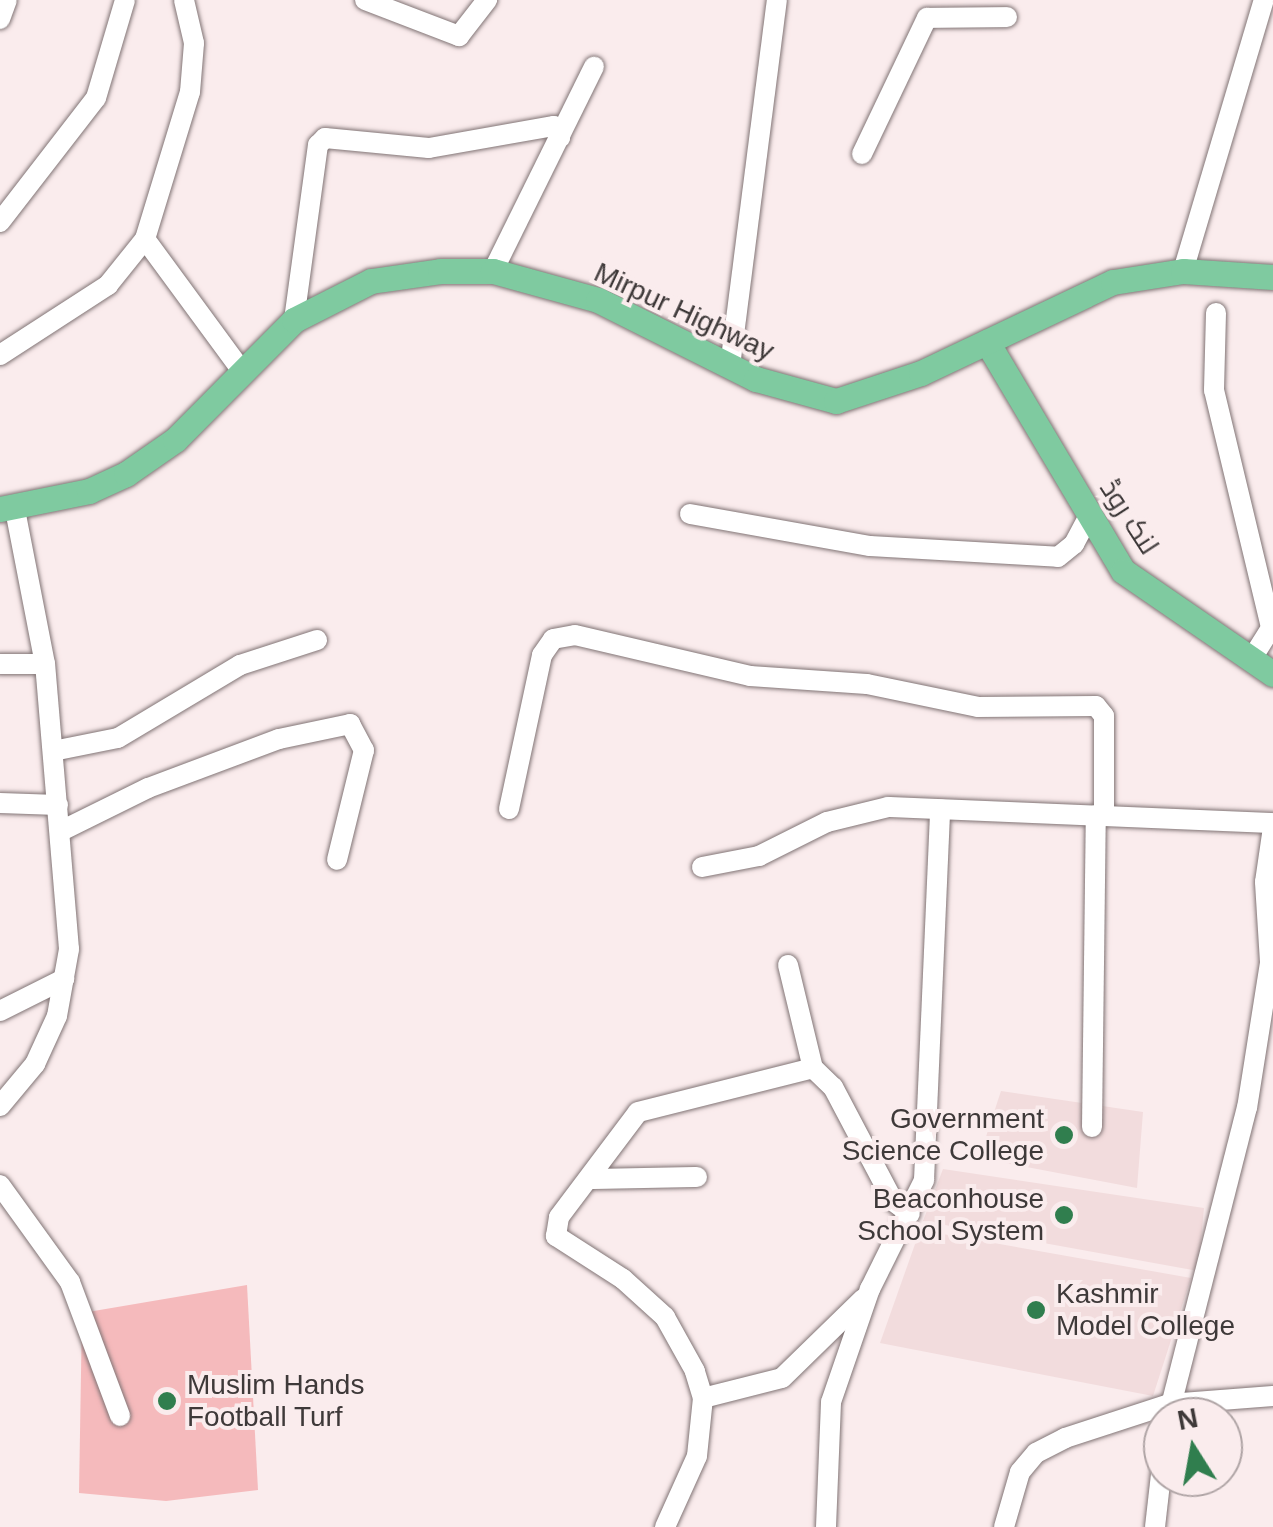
<!DOCTYPE html>
<html>
<head>
<meta charset="utf-8">
<style>
	body { margin:0 }
	#map { position:relative; width:1273px; height:1527px; overflow:hidden; background:#faeced; font-family:Helvetica,Cairo,sans-serif }
	div>[style] { position:absolute }
	.built>* { inset:0; background:#f2dcdd }
	.green>* { inset:0; background:#f5babc }
	.roads { filter:drop-shadow(0 0 2px #817475) drop-shadow(0 0 2px #817475) }
	.minor>* { height:20px; margin:-10px; padding:0 10px; transform-origin:10px; border-radius:10px; background:#fff }
	.major>* { height:25px; margin:-12.5px; padding:0 12.5px; transform-origin:12.5px; border-radius:12.5px; background:#7fcaa0 }
	.dots>* { width:28px; height:28px; translate:-50% -50%; box-sizing:border-box; border:5px solid #faeced; border-radius:50% }
	span { translate:-50% -50%; white-space:nowrap; text-align:center; line-height:1.15; -webkit-text-stroke:8px #faeced; paint-order:stroke }
	.street-label { font-size:28px; color:#3e3939 }
	.poi-label { font-size:28px; color:#3e3939 }
	.right { translate:-100% -50%; text-align:right }
	.left { translate:0 -50%; text-align:left }
	.north { position:absolute; left:1143px; top:1397px; width:100px; height:100px; box-sizing:border-box; background:#faeced; border:2px solid #afa4a5; border-radius:50%; rotate:349deg; font-size:28px; font-weight:700; line-height:40px; text-align:center; color:#3e3939 }
	.north::after { content:''; display:block; margin:auto; width:35px; height:45px; background:#307e4e; clip-path:polygon(50% 0,100% 100%,50% 72%,0 100%) }
</style>
</head>
<body>
<div id="map">
	<div class="built">
		<i style="clip-path:polygon(1001px 1091px,1143px 1112px,1137px 1188px,979px 1158px)"></i>
		<i style="clip-path:polygon(943px 1169px,1204px 1208px,1198px 1271px,923px 1221px)"></i>
		<i style="clip-path:polygon(920px 1230px,1191px 1278px,1153px 1396px,880px 1343px)"></i>
	</div>
	<div class="green">
		<i style="clip-path:polygon(247px 1285px,258px 1490px,166px 1501px,79px 1493px,82px 1313px)"></i>
	</div>
	<div class="roads">
		<div class="minor">
			<i style="left:365px;top:0;width:101px;rotate:21deg"></i>
			<i style="left:459px;top:36px;width:46px;rotate:-52.1deg"></i>
			<i style="left:0;top:19px;width:20px;rotate:-70deg"></i>
			<i style="left:862px;top:154px;width:151px;rotate:-64.5deg"></i>
			<i style="left:927px;top:18px;width:80px;rotate:-0.7deg"></i>
			<i style="left:0;top:222px;width:157px;rotate:-52.3deg"></i>
			<i style="left:96px;top:98px;width:102px;rotate:-73.5deg"></i>
			<i style="left:145px;top:239px;width:167px;rotate:53.7deg"></i>
			<i style="left:493px;top:271px;width:228px;rotate:-63.7deg"></i>
			<i style="left:1183px;top:271px;width:283px;rotate:-73.4deg"></i>
			<i style="left:1216px;top:313px;width:77px;rotate:91.5deg"></i>
			<i style="left:1214px;top:390px;width:245px;rotate:76.5deg"></i>
			<i style="left:1271px;top:628px;width:32px;rotate:122deg"></i>
			<i style="left:294px;top:320px;width:177px;rotate:-82.2deg"></i>
			<i style="left:318px;top:145px;width:10px;rotate:-45deg"></i>
			<i style="left:325px;top:138px;width:104px;rotate:5.5deg"></i>
			<i style="left:429px;top:148px;width:127px;rotate:-10deg"></i>
			<i style="left:554px;top:126px;width:13px;rotate:61deg"></i>
			<i style="left:0;top:355px;width:129px;rotate:-32.9deg"></i>
			<i style="left:108px;top:285px;width:59px;rotate:-51.2deg"></i>
			<i style="left:145px;top:239px;width:154px;rotate:-73deg"></i>
			<i style="left:190px;top:92px;width:49px;rotate:-85.3deg"></i>
			<i style="left:194px;top:43px;width:44px;rotate:-103.1deg"></i>
			<i style="left:730px;top:366px;width:369px;rotate:-82.7deg"></i>
			<i style="left:690px;top:514px;width:183px;rotate:10.1deg"></i>
			<i style="left:870px;top:546px;width:188px;rotate:3.3deg"></i>
			<i style="left:1058px;top:557px;width:21px;rotate:-39deg"></i>
			<i style="left:1074px;top:544px;width:34px;rotate:-62deg"></i>
			<i style="left:0;top:664px;width:45px"></i>
			<i style="left:53px;top:751px;width:66px;rotate:-11.3deg"></i>
			<i style="left:118px;top:738px;width:142px;rotate:-30.9deg"></i>
			<i style="left:240px;top:665px;width:81px;rotate:-18deg"></i>
			<i style="left:0;top:803px;width:58px;rotate:2deg"></i>
			<i style="left:509px;top:809px;width:157px;rotate:-77.9deg"></i>
			<i style="left:542px;top:655px;width:19px;rotate:-55deg"></i>
			<i style="left:553px;top:639px;width:22px;rotate:-10deg"></i>
			<i style="left:575px;top:635px;width:180px;rotate:13.2deg"></i>
			<i style="left:750px;top:676px;width:117px;rotate:3.9deg"></i>
			<i style="left:867px;top:684px;width:113px;rotate:11.7deg"></i>
			<i style="left:978px;top:707px;width:118px;rotate:-0.5deg"></i>
			<i style="left:1096px;top:706px;width:13px;rotate:51deg"></i>
			<i style="left:1104px;top:716px;width:99px;rotate:90deg"></i>
			<i style="left:61px;top:831px;width:97px;rotate:-26.3deg"></i>
			<i style="left:148px;top:788px;width:140px;rotate:-20.5deg"></i>
			<i style="left:279px;top:739px;width:73px;rotate:-11.9deg"></i>
			<i style="left:350px;top:724px;width:30px;rotate:62deg"></i>
			<i style="left:364px;top:750px;width:113px;rotate:103.8deg"></i>
			<i style="left:702px;top:867px;width:58px;rotate:-10.9deg"></i>
			<i style="left:759px;top:856px;width:76px;rotate:-26.6deg"></i>
			<i style="left:827px;top:822px;width:63px;rotate:-13.8deg"></i>
			<i style="left:888px;top:807px;width:385px;rotate:2.4deg"></i>
			<i style="left:788px;top:965px;width:106px;rotate:76.4deg"></i>
			<i style="left:813px;top:1068px;width:28px;rotate:44deg"></i>
			<i style="left:833px;top:1087px;width:129px;rotate:62.2deg"></i>
			<i style="left:893px;top:1201px;width:21px;rotate:37deg"></i>
			<i style="left:0;top:1011px;width:72px;rotate:-26.6deg"></i>
			<i style="left:0;top:1106px;width:55px;rotate:-50.2deg"></i>
			<i style="left:35px;top:1064px;width:53px;rotate:-65.4deg"></i>
			<i style="left:57px;top:1016px;width:68px;rotate:-79.8deg"></i>
			<i style="left:69px;top:949px;width:286px;rotate:-94.8deg"></i>
			<i style="left:45px;top:664px;width:158px;rotate:-101deg"></i>
			<i style="left:1092px;top:1127px;width:312px;rotate:-89.3deg"></i>
			<i style="left:591px;top:1179px;width:106px;rotate:-1.1deg"></i>
			<i style="left:0;top:1185px;width:120px;rotate:54.2deg"></i>
			<i style="left:70px;top:1282px;width:143px;rotate:69.5deg"></i>
			<i style="left:703px;top:1398px;width:81px;rotate:-14.2deg"></i>
			<i style="left:782px;top:1378px;width:113px;rotate:-44.3deg"></i>
			<i style="left:1168px;top:1417px;width:319px;rotate:-75.7deg"></i>
			<i style="left:1247px;top:1108px;width:148px;rotate:-81deg"></i>
			<i style="left:1270px;top:962px;width:80px;rotate:-93.6deg"></i>
			<i style="left:1265px;top:882px;width:56px;rotate:-81.7deg"></i>
			<i style="left:665px;top:1527px;width:78px;rotate:-65.7deg"></i>
			<i style="left:697px;top:1456px;width:58px;rotate:-84.1deg"></i>
			<i style="left:703px;top:1398px;width:28px;rotate:-107deg"></i>
			<i style="left:695px;top:1371px;width:62px;rotate:-119.1deg"></i>
			<i style="left:665px;top:1317px;width:57px;rotate:-137.9deg"></i>
			<i style="left:623px;top:1279px;width:80px;rotate:-147.3deg"></i>
			<i style="left:556px;top:1236px;width:19px;rotate:-81deg"></i>
			<i style="left:559px;top:1217px;width:131px;rotate:-53deg"></i>
			<i style="left:638px;top:1112px;width:180px;rotate:-14.1deg"></i>
			<i style="left:826px;top:1527px;width:125px;rotate:-87.7deg"></i>
			<i style="left:831px;top:1402px;width:120px;rotate:-71deg"></i>
			<i style="left:870px;top:1289px;width:122px;rotate:-63.6deg"></i>
			<i style="left:924px;top:1180px;width:371px;rotate:-87.5deg"></i>
			<i style="left:1004px;top:1527px;width:57px;rotate:-73.8deg"></i>
			<i style="left:1020px;top:1472px;width:25px;rotate:-50deg"></i>
			<i style="left:1036px;top:1453px;width:33px;rotate:-27deg"></i>
			<i style="left:1065px;top:1438px;width:109px;rotate:-18.1deg"></i>
			<i style="left:1169px;top:1404px;width:104px;rotate:-4.4deg"></i>
			<i style="left:1155px;top:1527px;width:70px;rotate:-83.5deg"></i>
		</div>
		<div class="major">
			<i style="left:987px;top:342px;width:266px;rotate:59.3deg"></i>
			<i style="left:1123px;top:571px;width:182px;rotate:34.5deg"></i>
			<i style="left:0;top:509px;width:91px;rotate:-11.4deg"></i>
			<i style="left:89px;top:491px;width:41px;rotate:-24.7deg"></i>
			<i style="left:126px;top:474px;width:60px;rotate:-34.8deg"></i>
			<i style="left:175px;top:440px;width:169px;rotate:-45.2deg"></i>
			<i style="left:294px;top:320px;width:86px;rotate:-26.9deg"></i>
			<i style="left:371px;top:281px;width:70px;rotate:-8.2deg"></i>
			<i style="left:440px;top:271px;width:53px"></i>
			<i style="left:493px;top:271px;width:109px;rotate:15.4deg"></i>
			<i style="left:598px;top:300px;width:177px;rotate:26.6deg"></i>
			<i style="left:756px;top:379px;width:83px;rotate:15.4deg"></i>
			<i style="left:836px;top:401px;width:89px;rotate:-18.2deg"></i>
			<i style="left:921px;top:373px;width:212px;rotate:-25.4deg"></i>
			<i style="left:1113px;top:282px;width:71px;rotate:-8.9deg"></i>
			<i style="left:1183px;top:271px;width:90px;rotate:3.8deg"></i>
		</div>
	</div>
	<div class="dots">
		<i style="left:1064px;top:1135px;background:#307e4e"></i>
		<i style="left:1064px;top:1215px;background:#307e4e"></i>
		<i style="left:1036px;top:1310px;background:#307e4e"></i>
		<i style="left:167px;top:1401px;background:#307e4e"></i>
	</div>
	<div class="street-label">
		<span style="left:684px;top:312px;rotate:25deg">Mirpur Highway</span>
		<span style="left:1129px;top:517px;rotate:57deg">لنک روڈ</span>
	</div>
	<div class="poi-label">
		<span class="right" style="left:1044px;top:1135px">Government<br>Science College</span>
		<span class="right" style="left:1044px;top:1215px">Beaconhouse<br>School System</span>
		<span class="left" style="left:1056px;top:1310px">Kashmir<br>Model College</span>
		<span class="left" style="left:187px;top:1401px">Muslim Hands<br>Football Turf</span>
	</div>
	<div class="north">N</div>
</div>
</body>
</html>
